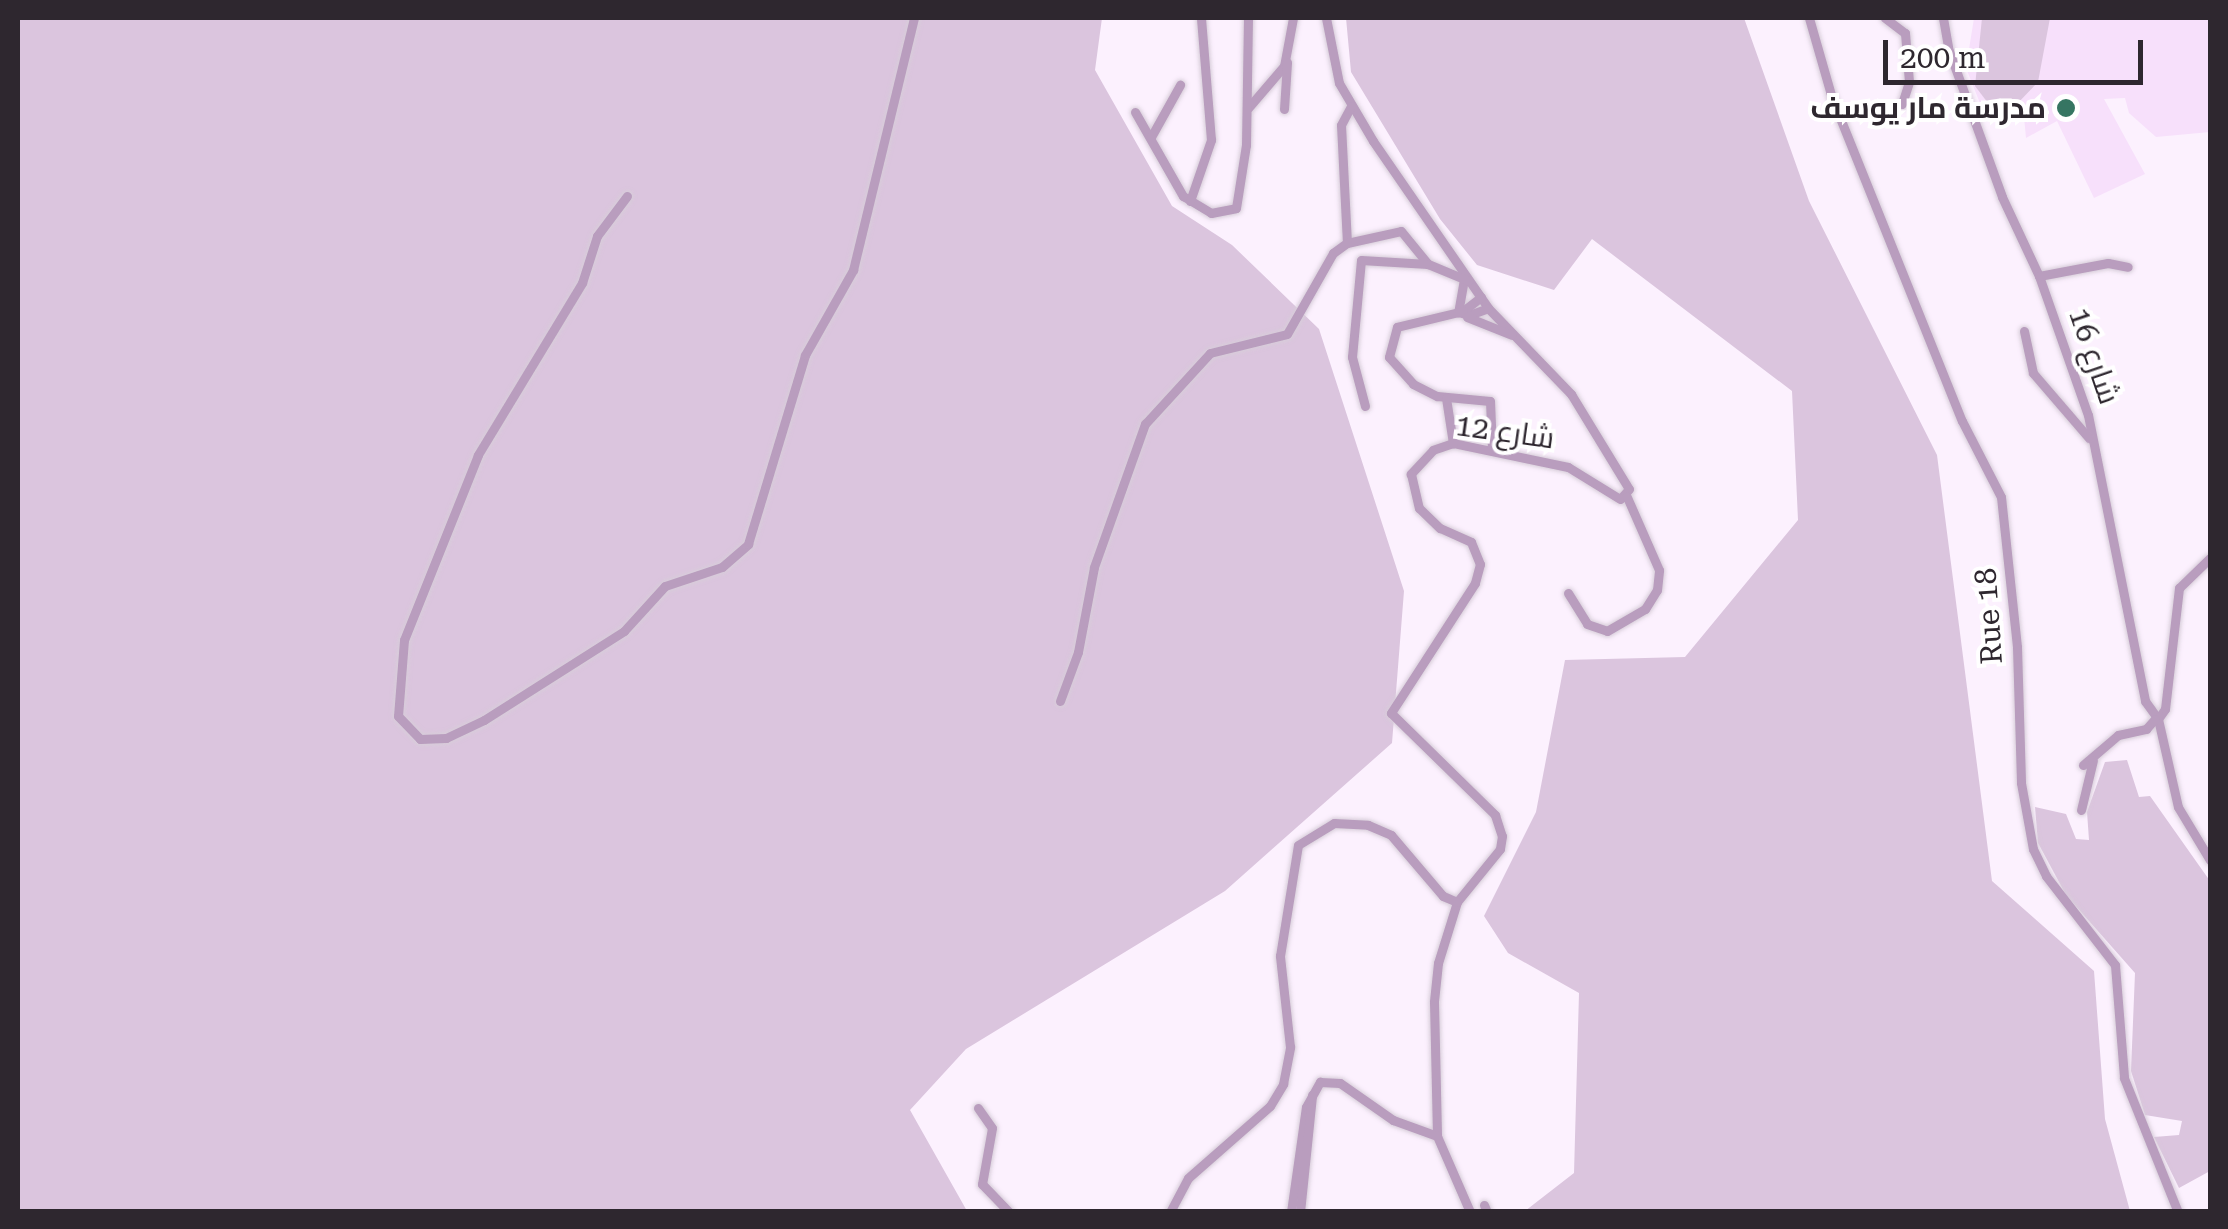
<!DOCTYPE html>
<html>
<head>
<meta charset="utf-8">
<style>
	body { margin:0 }
	#map { position:relative; width:2228px; height:1229px; overflow:hidden; background:#fcf1fe; font-family:"Roboto Serif",Cairo,serif }
	div>[style] { position:absolute }
	.built>* { inset:0; background:#f7e0fb }
	.green>* { inset:0; background:#dbc5de }
	.roads { filter:drop-shadow(0 0 2px #d7cdd9) drop-shadow(0 0 2px #d7cdd9) }
	.minor>* { height:9px; margin:-4.5px; padding:0 4.5px; transform-origin:4.5px; border-radius:4.5px; background:#b99dbe }
	.dots>* { width:28px; height:28px; translate:-50% -50%; box-sizing:border-box; border:5px solid #fff; border-radius:50% }
	span { translate:-50% -50%; white-space:nowrap; text-align:center; line-height:1.15; -webkit-text-stroke:8px #fff; paint-order:stroke }
	.poi-label { font-size:30px; color:#2e272f; font-weight:700 }
	.right { translate:-100% -50%; text-align:right }
	.street-label { font-size:30px; color:#2e272f }
	.frame { position:absolute; inset:0; border:20px solid #2e272f; pointer-events:none }
	.scale { position:absolute; left:1883px; top:40px; width:260px; height:45px; box-sizing:border-box; border:5px solid #2e272f; border-top:0; padding-left:12px; font-size:30px; line-height:35px; white-space:nowrap; color:#2e272f; -webkit-text-stroke:8px #fff; paint-order:stroke }
</style>
</head>
<body>
<div id="map">
	<div class="built">
		<i style="clip-path:polygon(1974px 18px,2210px 18px,2210px 132px,2156px 137px,2129px 113px,2125px 98px,2104px 99px,2145px 174px,2094px 198px,2057px 121px,2026px 138px,2023px 106px,2001px 112px,1980px 103px,1966px 68px)"></i>
	</div>
	<div class="green">
		<i style="clip-path:polygon(18px 18px,1102px 18px,1095px 70px,1172px 206px,1232px 245px,1319px 329px,1404px 591px,1392px 743px,1225px 891px,966px 1049px,910px 1110px,967px 1211px,18px 1211px)"></i>
		<i style="clip-path:polygon(1346px 18px,1744px 18px,1809px 201px,1937px 455px,1992px 881px,2094px 971px,2105px 1119px,2130px 1211px,1525px 1211px,1574px 1173px,1579px 993px,1508px 953px,1484px 916px,1536px 812px,1565px 660px,1685px 657px,1798px 520px,1792px 391px,1592px 239px,1554px 290px,1477px 265px,1440px 219px,1351px 72px)"></i>
		<i style="clip-path:polygon(1982px 18px,2050px 18px,2038px 82px,2015px 106px,1991px 107px,1975px 86px)"></i>
		<i style="clip-path:polygon(2127px 760px,2139px 797px,2150px 796px,2210px 881px,2210px 1171px,2179px 1188px,2154px 1137px,2179px 1135px,2182px 1121px,2145px 1115px,2131px 1071px,2135px 973px,2066px 895px,2038px 843px,2035px 807px,2066px 814px,2076px 839px,2089px 840px,2087px 812px,2105px 762px)"></i>
	</div>
	<div class="roads">
		<div class="minor">
			<i style="left:1326px;top:18px;width:66px;rotate:78.7deg"></i>
			<i style="left:1339px;top:83px;width:67px;rotate:59.6deg"></i>
			<i style="left:1373px;top:141px;width:203px;rotate:55.4deg"></i>
			<i style="left:1488px;top:308px;width:120px;rotate:46deg"></i>
			<i style="left:1571px;top:394px;width:111px;rotate:58.6deg"></i>
			<i style="left:1629px;top:489px;width:13px;rotate:132deg"></i>
			<i style="left:1620px;top:499px;width:61px;rotate:-148.4deg"></i>
			<i style="left:1568px;top:467px;width:117px;rotate:-168.2deg"></i>
			<i style="left:1453px;top:443px;width:21px;rotate:161deg"></i>
			<i style="left:1433px;top:450px;width:33px;rotate:133deg"></i>
			<i style="left:1411px;top:474px;width:35px;rotate:77deg"></i>
			<i style="left:1419px;top:508px;width:29px;rotate:44deg"></i>
			<i style="left:1440px;top:528px;width:34px;rotate:24deg"></i>
			<i style="left:1471px;top:542px;width:24px;rotate:68deg"></i>
			<i style="left:1480px;top:564px;width:20px;rotate:105deg"></i>
			<i style="left:1475px;top:583px;width:155px;rotate:122.9deg"></i>
			<i style="left:1391px;top:713px;width:146px;rotate:44.4deg"></i>
			<i style="left:1495px;top:815px;width:22px;rotate:72deg"></i>
			<i style="left:1502px;top:836px;width:13px;rotate:99deg"></i>
			<i style="left:1500px;top:849px;width:68px;rotate:129.1deg"></i>
			<i style="left:1457px;top:902px;width:64px;rotate:107.3deg"></i>
			<i style="left:1438px;top:963px;width:39px;rotate:96deg"></i>
			<i style="left:1434px;top:1002px;width:134px;rotate:88.7deg"></i>
			<i style="left:1437px;top:1136px;width:83px;rotate:66.5deg"></i>
			<i style="left:1809px;top:18px;width:83px;rotate:74deg"></i>
			<i style="left:1832px;top:98px;width:348px;rotate:68.1deg"></i>
			<i style="left:1962px;top:421px;width:85px;rotate:62.8deg"></i>
			<i style="left:2001px;top:497px;width:151px;rotate:83.9deg"></i>
			<i style="left:2017px;top:647px;width:136px;rotate:88.3deg"></i>
			<i style="left:2021px;top:783px;width:67px;rotate:79.7deg"></i>
			<i style="left:2033px;top:849px;width:30px;rotate:64deg"></i>
			<i style="left:2046px;top:876px;width:113px;rotate:52.2deg"></i>
			<i style="left:2115px;top:965px;width:113px;rotate:85.4deg"></i>
			<i style="left:2124px;top:1078px;width:144px;rotate:68.1deg"></i>
			<i style="left:1885px;top:18px;width:25px;rotate:37deg"></i>
			<i style="left:1905px;top:33px;width:49px;rotate:85.3deg"></i>
			<i style="left:1909px;top:82px;width:23px;rotate:108deg"></i>
			<i style="left:1943px;top:18px;width:34px;rotate:80deg"></i>
			<i style="left:1949px;top:51px;width:155px;rotate:70deg"></i>
			<i style="left:2002px;top:197px;width:87px;rotate:64.9deg"></i>
			<i style="left:2039px;top:276px;width:147px;rotate:70.6deg"></i>
			<i style="left:2088px;top:415px;width:292px;rotate:78.7deg"></i>
			<i style="left:2145px;top:701px;width:22px;rotate:54deg"></i>
			<i style="left:1351px;top:106px;width:21px;rotate:118deg"></i>
			<i style="left:1341px;top:125px;width:118px;rotate:87.1deg"></i>
			<i style="left:1347px;top:243px;width:55px;rotate:-12.5deg"></i>
			<i style="left:1401px;top:231px;width:43px;rotate:50.7deg"></i>
			<i style="left:1248px;top:108px;width:55px;rotate:-49.4deg"></i>
			<i style="left:1284px;top:66px;width:49px;rotate:-79.4deg"></i>
			<i style="left:1284px;top:109px;width:47px;rotate:-86.3deg"></i>
			<i style="left:1135px;top:112px;width:97px;rotate:60.3deg"></i>
			<i style="left:1183px;top:196px;width:33px;rotate:31deg"></i>
			<i style="left:1211px;top:213px;width:25px;rotate:-11deg"></i>
			<i style="left:1236px;top:208px;width:64px;rotate:-81deg"></i>
			<i style="left:1246px;top:145px;width:127px;rotate:-89.1deg"></i>
			<i style="left:1151px;top:137px;width:60px;rotate:-60.9deg"></i>
			<i style="left:627px;top:196px;width:50px;rotate:126.9deg"></i>
			<i style="left:597px;top:236px;width:49px;rotate:107.7deg"></i>
			<i style="left:582px;top:283px;width:201px;rotate:121.2deg"></i>
			<i style="left:478px;top:455px;width:199px;rotate:111.8deg"></i>
			<i style="left:404px;top:640px;width:76px;rotate:94.5deg"></i>
			<i style="left:398px;top:716px;width:32px;rotate:46deg"></i>
			<i style="left:420px;top:739px;width:26px;rotate:-2deg"></i>
			<i style="left:446px;top:738px;width:42px;rotate:-25.3deg"></i>
			<i style="left:484px;top:720px;width:166px;rotate:-32.4deg"></i>
			<i style="left:624px;top:631px;width:61px;rotate:-47.7deg"></i>
			<i style="left:665px;top:586px;width:60px;rotate:-18.4deg"></i>
			<i style="left:722px;top:567px;width:35px;rotate:-41deg"></i>
			<i style="left:748px;top:544px;width:197px;rotate:-73.2deg"></i>
			<i style="left:805px;top:355px;width:98px;rotate:-60.5deg"></i>
			<i style="left:853px;top:270px;width:259px;rotate:-76.4deg"></i>
			<i style="left:1190px;top:201px;width:65px;rotate:-71deg"></i>
			<i style="left:1211px;top:140px;width:122px;rotate:-94.7deg"></i>
			<i style="left:2039px;top:276px;width:70px;rotate:-10.7deg"></i>
			<i style="left:2108px;top:263px;width:20px;rotate:11deg"></i>
			<i style="left:1464px;top:279px;width:34px;rotate:100deg"></i>
			<i style="left:1458px;top:312px;width:11px;rotate:15deg"></i>
			<i style="left:1469px;top:315px;width:20px;rotate:-20deg"></i>
			<i style="left:1481px;top:297px;width:23px;rotate:142deg"></i>
			<i style="left:1463px;top:311px;width:68px;rotate:166.4deg"></i>
			<i style="left:1397px;top:327px;width:31px;rotate:105deg"></i>
			<i style="left:1389px;top:357px;width:36px;rotate:48deg"></i>
			<i style="left:1413px;top:384px;width:27px;rotate:27deg"></i>
			<i style="left:1437px;top:396px;width:53px;rotate:5.4deg"></i>
			<i style="left:1490px;top:401px;width:48px;rotate:87.6deg"></i>
			<i style="left:1467px;top:317px;width:48px;rotate:21.8deg"></i>
			<i style="left:2024px;top:331px;width:43px;rotate:77.9deg"></i>
			<i style="left:2033px;top:373px;width:86px;rotate:49.3deg"></i>
			<i style="left:1446px;top:398px;width:46px;rotate:81.2deg"></i>
			<i style="left:1365px;top:406px;width:51px;rotate:-104.9deg"></i>
			<i style="left:1352px;top:357px;width:97px;rotate:-84.7deg"></i>
			<i style="left:1361px;top:260px;width:67px;rotate:3.4deg"></i>
			<i style="left:1428px;top:264px;width:44px;rotate:22.5deg"></i>
			<i style="left:1568px;top:593px;width:36px;rotate:58deg"></i>
			<i style="left:1587px;top:624px;width:21px;rotate:19deg"></i>
			<i style="left:1607px;top:631px;width:44px;rotate:-30.1deg"></i>
			<i style="left:1645px;top:609px;width:22px;rotate:-58deg"></i>
			<i style="left:1657px;top:590px;width:20px;rotate:-84deg"></i>
			<i style="left:1659px;top:570px;width:80px;rotate:-113.7deg"></i>
			<i style="left:1060px;top:701px;width:52px;rotate:-69.8deg"></i>
			<i style="left:1078px;top:652px;width:86px;rotate:-79.3deg"></i>
			<i style="left:1094px;top:567px;width:152px;rotate:-70.4deg"></i>
			<i style="left:1145px;top:424px;width:96px;rotate:-47.5deg"></i>
			<i style="left:1210px;top:353px;width:79px;rotate:-13.9deg"></i>
			<i style="left:1287px;top:334px;width:93px;rotate:-60.4deg"></i>
			<i style="left:1333px;top:253px;width:17px;rotate:-36deg"></i>
			<i style="left:2158px;top:719px;width:12px;rotate:-55deg"></i>
			<i style="left:2165px;top:709px;width:122px;rotate:-83.4deg"></i>
			<i style="left:2179px;top:588px;width:43px;rotate:-44.1deg"></i>
			<i style="left:2158px;top:719px;width:90px;rotate:77.2deg"></i>
			<i style="left:2178px;top:807px;width:62px;rotate:58.9deg"></i>
			<i style="left:2083px;top:765px;width:46px;rotate:-40.6deg"></i>
			<i style="left:2118px;top:735px;width:29px;rotate:-12deg"></i>
			<i style="left:2146px;top:729px;width:13px;rotate:-48deg"></i>
			<i style="left:2081px;top:810px;width:51px;rotate:-76.5deg"></i>
			<i style="left:978px;top:1108px;width:24px;rotate:55deg"></i>
			<i style="left:992px;top:1128px;width:57px;rotate:100.1deg"></i>
			<i style="left:982px;top:1184px;width:39px;rotate:46deg"></i>
			<i style="left:1484px;top:1205px;width:8px;rotate:67deg"></i>
			<i style="left:1170px;top:1212px;width:38px;rotate:-62deg"></i>
			<i style="left:1188px;top:1178px;width:109px;rotate:-41.3deg"></i>
			<i style="left:1270px;top:1106px;width:26px;rotate:-59deg"></i>
			<i style="left:1283px;top:1084px;width:38px;rotate:-79deg"></i>
			<i style="left:1290px;top:1047px;width:92px;rotate:-96.3deg"></i>
			<i style="left:1280px;top:956px;width:112px;rotate:-80.8deg"></i>
			<i style="left:1298px;top:845px;width:42px;rotate:-31.4deg"></i>
			<i style="left:1334px;top:823px;width:34px;rotate:3deg"></i>
			<i style="left:1368px;top:825px;width:25px;rotate:23deg"></i>
			<i style="left:1391px;top:835px;width:80px;rotate:49.6deg"></i>
			<i style="left:1443px;top:896px;width:15px;rotate:23deg"></i>
			<i style="left:1291px;top:1212px;width:106px;rotate:-81.9deg"></i>
			<i style="left:1306px;top:1107px;width:29px;rotate:-61deg"></i>
			<i style="left:1320px;top:1082px;width:20px;rotate:3deg"></i>
			<i style="left:1340px;top:1083px;width:65px;rotate:34.9deg"></i>
			<i style="left:1393px;top:1120px;width:47px;rotate:20deg"></i>
			<i style="left:1300px;top:1212px;width:118px;rotate:-84.1deg"></i>
		</div>
	</div>
	<div class="dots">
		<i style="left:2066px;top:108px;background:#367562"></i>
	</div>
	<div class="poi-label">
		<span class="right" style="left:2046px;top:108px">مدرسة مار يوسف</span>
	</div>
	<div class="street-label">
		<span style="left:2094px;top:356px;rotate:71deg">شارع 16</span>
		<span style="left:1505px;top:432px;rotate:8deg">شارع 12</span>
		<span style="left:1989px;top:616px;rotate:-94deg">Rue 18</span>
	</div>
	<div class="frame"></div>
	<div class="scale">200 m</div>
</div>
</body>
</html>
